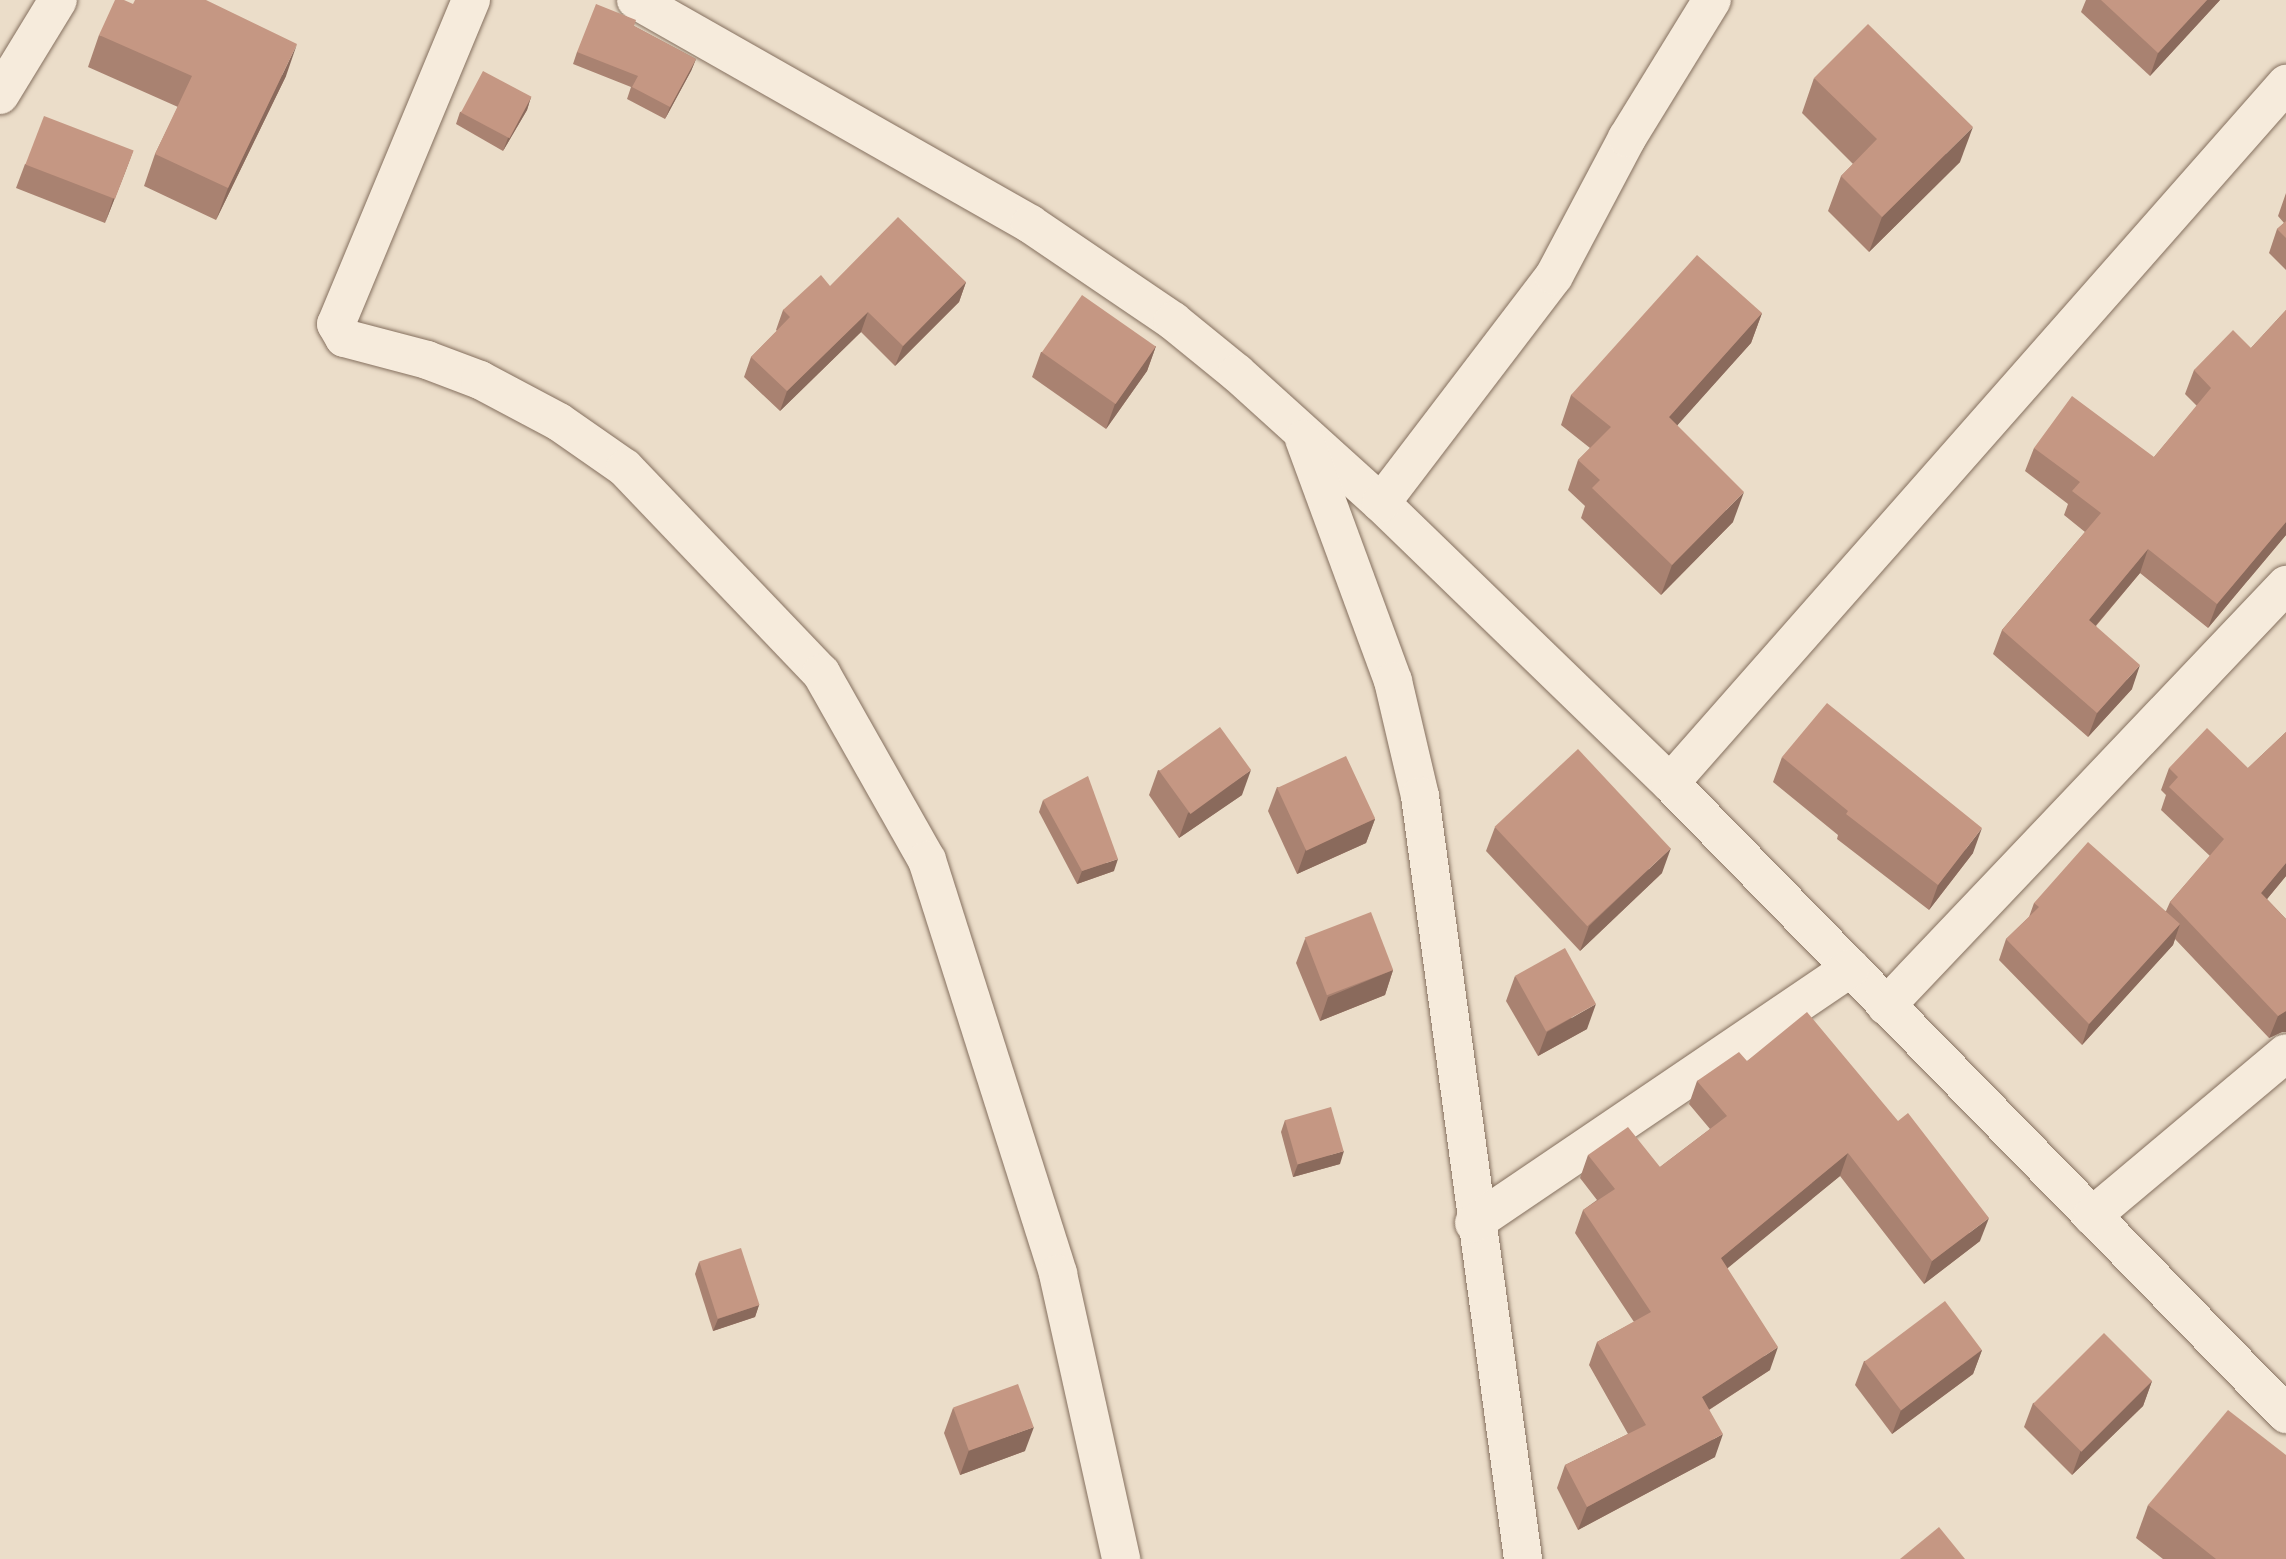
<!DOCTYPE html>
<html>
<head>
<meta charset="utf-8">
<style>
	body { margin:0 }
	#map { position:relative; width:2286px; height:1559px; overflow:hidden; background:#ebddc9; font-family:Merriweather,serif }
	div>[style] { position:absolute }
	.roads { filter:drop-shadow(0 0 2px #85705f) drop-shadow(0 0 2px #85705f) }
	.street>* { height:38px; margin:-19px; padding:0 19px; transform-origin:19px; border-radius:19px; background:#f6ebdc }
	.wall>* { inset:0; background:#a98271 }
	.shaded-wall>* { inset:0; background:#8a6a5c }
	.building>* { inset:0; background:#c59783; transform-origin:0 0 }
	span { translate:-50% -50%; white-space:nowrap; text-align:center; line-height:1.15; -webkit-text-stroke:5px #f3e8d8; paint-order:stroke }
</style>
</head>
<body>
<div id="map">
	<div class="roads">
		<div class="street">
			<i style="left:471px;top:0;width:351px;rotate:112.6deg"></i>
			<i style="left:336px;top:324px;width:16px;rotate:60deg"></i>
			<i style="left:344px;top:338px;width:86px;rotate:14.8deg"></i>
			<i style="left:427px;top:360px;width:57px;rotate:20.7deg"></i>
			<i style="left:480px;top:380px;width:89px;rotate:28deg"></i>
			<i style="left:559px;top:422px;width:80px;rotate:34.9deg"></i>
			<i style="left:625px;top:468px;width:284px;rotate:46.3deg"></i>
			<i style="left:821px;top:673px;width:215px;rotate:60.5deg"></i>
			<i style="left:927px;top:860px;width:434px;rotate:72.4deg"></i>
			<i style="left:1058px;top:1274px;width:292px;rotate:77.5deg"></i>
			<i style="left:636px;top:0;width:453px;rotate:29.6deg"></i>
			<i style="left:1030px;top:224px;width:173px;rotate:34.1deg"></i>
			<i style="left:1173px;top:321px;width:82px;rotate:39.1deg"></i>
			<i style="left:1237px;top:373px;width:194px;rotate:42.1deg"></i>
			<i style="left:1381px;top:503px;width:402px;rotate:44.1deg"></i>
			<i style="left:1670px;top:783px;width:882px;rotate:45.69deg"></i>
			<i style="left:0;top:95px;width:111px;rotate:-58.6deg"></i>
			<i style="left:1304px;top:439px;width:258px;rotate:69.8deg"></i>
			<i style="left:1393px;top:681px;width:118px;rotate:76.8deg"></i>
			<i style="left:1420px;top:796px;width:770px;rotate:82.31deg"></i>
			<i style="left:1381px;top:503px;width:285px;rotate:-52.7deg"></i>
			<i style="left:1554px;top:276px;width:156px;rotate:-62.1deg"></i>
			<i style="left:1627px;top:138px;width:162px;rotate:-58.4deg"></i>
			<i style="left:1670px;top:783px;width:932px;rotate:-48.61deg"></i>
			<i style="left:1886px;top:1006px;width:581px;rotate:-46.47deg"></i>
			<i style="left:2092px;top:1216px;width:253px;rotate:-40deg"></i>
			<i style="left:1474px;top:1223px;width:455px;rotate:-34.1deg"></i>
		</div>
	</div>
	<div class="wall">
		<i style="clip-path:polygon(2086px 0,2220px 0,2150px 76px,2081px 12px)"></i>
		<i style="clip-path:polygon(634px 26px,696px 59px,691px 71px,665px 119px,627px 99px,631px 87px,573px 64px,577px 52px)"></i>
		<i style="clip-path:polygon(99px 35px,286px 76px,216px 220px,144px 186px,155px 154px,178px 107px,88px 67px)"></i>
		<i style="clip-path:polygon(1814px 78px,1960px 162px,1869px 252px,1828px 211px,1841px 176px,1853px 164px,1802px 113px)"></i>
		<i style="clip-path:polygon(531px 97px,527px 110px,503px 151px,456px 124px,460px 112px)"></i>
		<i style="clip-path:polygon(133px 151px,105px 223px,16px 188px,25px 164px)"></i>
		<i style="clip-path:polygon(2286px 193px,2286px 270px,2269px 253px,2277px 229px,2284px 223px,2278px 216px)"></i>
		<i style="clip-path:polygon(966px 282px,959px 302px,895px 366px,861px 332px,780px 411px,744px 377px,751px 357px,777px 331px,776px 330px,783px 310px,830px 286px)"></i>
		<i style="clip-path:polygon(2286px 310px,2286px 535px,2208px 628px,2140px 573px,2096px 626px,2132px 689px,2088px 737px,1993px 654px,2002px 630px,2085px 532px,2064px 515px,2068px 504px,2025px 471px,2034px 448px,2154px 457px,2197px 406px,2185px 394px,2194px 370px,2251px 348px)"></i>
		<i style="clip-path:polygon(1762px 313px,1751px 343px,1677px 425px,1733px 522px,1661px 595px,1581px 518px,1585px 506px,1568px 490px,1578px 460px,1590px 448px,1561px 425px,1571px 395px)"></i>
		<i style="clip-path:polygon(1156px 346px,1147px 371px,1106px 429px,1032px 377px,1041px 352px)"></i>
		<i style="clip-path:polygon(2286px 732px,2286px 876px,2267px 899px,2286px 919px,2286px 1032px,2282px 1032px,2269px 1038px,2175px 939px,2173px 945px,2082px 1045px,1999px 960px,2006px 939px,2029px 917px,2034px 903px,2166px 911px,2170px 902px,2210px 856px,2161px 810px,2166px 795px,2161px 790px,2169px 768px,2248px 768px)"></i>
		<i style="clip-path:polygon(1782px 757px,1973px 853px,1929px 910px,1837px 839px,1838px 835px,1773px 782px)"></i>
		<i style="clip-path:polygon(1158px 770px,1242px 795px,1179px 838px,1149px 795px)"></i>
		<i style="clip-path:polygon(1277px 787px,1375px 819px,1366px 843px,1297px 874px,1268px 811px)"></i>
		<i style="clip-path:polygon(1043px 800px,1114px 871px,1077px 884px,1039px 812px)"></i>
		<i style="clip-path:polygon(1495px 827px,1662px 873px,1580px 951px,1486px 851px)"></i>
		<i style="clip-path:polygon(1305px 939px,1393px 970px,1385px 995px,1320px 1021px,1296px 963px)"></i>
		<i style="clip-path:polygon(1515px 976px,1587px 1029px,1538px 1056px,1506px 1001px)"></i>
		<i style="clip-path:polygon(1747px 1061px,1980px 1241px,1924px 1284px,1840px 1176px,1727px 1268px,1770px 1370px,1709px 1410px,1715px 1457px,1578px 1530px,1557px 1488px,1565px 1465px,1628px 1434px,1589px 1365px,1597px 1342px,1634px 1322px,1575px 1233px,1583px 1210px,1597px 1200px,1580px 1178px,1588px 1155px,1660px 1167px,1710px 1129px,1689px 1104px,1697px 1081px)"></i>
		<i style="clip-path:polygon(1285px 1120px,1340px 1164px,1293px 1177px,1281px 1132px)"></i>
		<i style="clip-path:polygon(699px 1262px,759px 1305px,755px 1317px,713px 1331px,695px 1274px)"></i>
		<i style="clip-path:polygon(1982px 1350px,1973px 1374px,1892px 1434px,1855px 1385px,1864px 1361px)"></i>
		<i style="clip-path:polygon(2152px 1381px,2143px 1406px,2072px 1475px,2024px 1427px,2033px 1403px)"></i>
		<i style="clip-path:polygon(953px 1408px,1025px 1451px,960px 1475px,944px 1433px)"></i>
		<i style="clip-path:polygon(2148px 1505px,2286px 1559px,2163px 1559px,2136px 1538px)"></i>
	</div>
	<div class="shaded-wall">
		<i style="clip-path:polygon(2207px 0,2220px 0,2150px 76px,2158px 53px)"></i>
		<i style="clip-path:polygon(297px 44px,286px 76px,216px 220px,228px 188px)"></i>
		<i style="clip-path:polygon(696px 59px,691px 71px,665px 119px,670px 107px)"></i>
		<i style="clip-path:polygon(531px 97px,527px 110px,503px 151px,508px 138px)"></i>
		<i style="clip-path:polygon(1973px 127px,1960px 162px,1869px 252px,1882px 217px)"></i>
		<i style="clip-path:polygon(133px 151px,124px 175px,105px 223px,113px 199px)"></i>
		<i style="clip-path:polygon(966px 282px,959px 302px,895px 366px,903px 346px)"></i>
		<i style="clip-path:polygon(868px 312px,861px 332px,780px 411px,787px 391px)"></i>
		<i style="clip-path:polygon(1762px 313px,1751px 343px,1658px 447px,1669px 417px)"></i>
		<i style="clip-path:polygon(1156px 346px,1147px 371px,1106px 429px,1115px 404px)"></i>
		<i style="clip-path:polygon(1744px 492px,1733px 522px,1661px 595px,1672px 565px)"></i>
		<i style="clip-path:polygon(2286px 522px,2286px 535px,2208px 628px,2217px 604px)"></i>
		<i style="clip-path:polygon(2148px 549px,2140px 573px,2080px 644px,2089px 620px)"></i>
		<i style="clip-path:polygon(2140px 665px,2132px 689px,2088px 737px,2097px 713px)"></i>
		<i style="clip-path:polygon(1251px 770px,1242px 795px,1179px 838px,1188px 813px)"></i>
		<i style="clip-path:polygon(1375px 819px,1366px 843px,1297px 874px,1306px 849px)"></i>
		<i style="clip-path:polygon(1982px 828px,1973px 853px,1929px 910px,1938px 885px)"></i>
		<i style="clip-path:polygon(1671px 848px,1662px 873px,1580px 951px,1589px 926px)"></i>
		<i style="clip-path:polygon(1118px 859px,1114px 871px,1077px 884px,1082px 871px)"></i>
		<i style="clip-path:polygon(2286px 863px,2286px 876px,2253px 916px,2261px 893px)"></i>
		<i style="clip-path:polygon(2180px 924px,2173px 945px,2082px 1045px,2089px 1024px)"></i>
		<i style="clip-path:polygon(1393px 970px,1385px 995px,1320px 1021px,1328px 997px)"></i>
		<i style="clip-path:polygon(1596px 1004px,1587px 1029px,1538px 1056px,1547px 1032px)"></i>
		<i style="clip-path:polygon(2286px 1011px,2286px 1032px,2282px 1032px,2269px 1038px,2278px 1016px)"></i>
		<i style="clip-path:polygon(1344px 1151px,1340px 1164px,1293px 1177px,1298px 1164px)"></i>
		<i style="clip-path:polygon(1848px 1153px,1840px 1176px,1712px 1281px,1721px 1258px)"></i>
		<i style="clip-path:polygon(1989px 1218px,1980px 1241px,1924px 1284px,1932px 1261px)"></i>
		<i style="clip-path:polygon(759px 1305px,755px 1317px,713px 1331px,718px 1319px)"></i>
		<i style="clip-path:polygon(1778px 1347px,1770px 1370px,1693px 1420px,1702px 1397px)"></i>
		<i style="clip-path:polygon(1982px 1350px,1973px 1374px,1892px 1434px,1901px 1410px)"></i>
		<i style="clip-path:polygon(2152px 1381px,2143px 1406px,2072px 1475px,2081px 1450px)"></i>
		<i style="clip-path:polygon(1034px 1427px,1025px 1451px,960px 1475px,969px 1450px)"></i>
		<i style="clip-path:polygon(1723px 1434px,1715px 1457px,1578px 1530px,1587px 1507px)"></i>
	</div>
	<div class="building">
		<i style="clip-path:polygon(115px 0,124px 0,133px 4px,135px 0,206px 0,297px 44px,228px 188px,155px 154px,192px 76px,99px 35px)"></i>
		<i style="clip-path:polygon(2101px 0,2207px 0,2158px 53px)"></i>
		<i style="clip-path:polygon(596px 4px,636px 20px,634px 26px,696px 59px,670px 107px,632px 87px,638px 76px,577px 52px)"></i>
		<i style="clip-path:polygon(1868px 24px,1973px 127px,1882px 217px,1841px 176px,1877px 139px,1814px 78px)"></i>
		<i style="left:483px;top:71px;width:55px;height:47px;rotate:28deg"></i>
		<i style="left:44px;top:116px;width:96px;height:52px;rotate:21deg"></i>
		<i style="clip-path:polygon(898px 217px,966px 282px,903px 346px,868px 312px,787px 391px,751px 357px,790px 317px,783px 310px,821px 275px,830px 286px)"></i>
		<i style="clip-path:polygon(2286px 221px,2286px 238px,2277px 229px)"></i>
		<i style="clip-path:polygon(1697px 255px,1762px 313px,1669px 417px,1744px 492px,1672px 565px,1592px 488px,1600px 480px,1578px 460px,1611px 427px,1571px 395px)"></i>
		<i style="left:1082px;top:295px;width:90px;height:70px;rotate:35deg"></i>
		<i style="clip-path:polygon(2286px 310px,2286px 522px,2217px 604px,2148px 549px,2089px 620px,2140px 665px,2097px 713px,2002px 630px,2101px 513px,2072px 491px,2080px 482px,2034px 448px,2072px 396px,2154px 457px,2211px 388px,2194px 370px,2233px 330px,2251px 348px)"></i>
		<i style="clip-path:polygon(1827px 703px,1982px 828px,1938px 885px,1846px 814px,1848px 811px,1782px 757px)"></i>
		<i style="left:1220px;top:727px;width:53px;height:75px;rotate:54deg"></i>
		<i style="clip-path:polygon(2207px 728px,2248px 768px,2286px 732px,2286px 863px,2261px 893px,2286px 919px,2286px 1011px,2278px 1016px,2170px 902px,2224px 839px,2169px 787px,2178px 777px,2169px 768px)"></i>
		<i style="left:1578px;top:749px;width:136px;height:114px;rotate:47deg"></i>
		<i style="left:1346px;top:756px;width:69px;height:76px;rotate:65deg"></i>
		<i style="clip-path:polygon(1088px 776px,1118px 859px,1082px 871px,1043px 800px)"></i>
		<i style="clip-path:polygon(2088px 842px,2180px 924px,2089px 1024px,2006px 939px,2039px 907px,2034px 903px)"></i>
		<i style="left:1371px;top:912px;width:62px;height:71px;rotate:69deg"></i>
		<i style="left:1565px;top:948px;width:64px;height:57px;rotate:61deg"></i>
		<i style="clip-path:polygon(1807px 1012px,1898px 1121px,1908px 1113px,1989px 1218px,1932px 1261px,1848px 1153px,1721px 1258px,1778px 1347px,1702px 1397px,1723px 1434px,1587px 1507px,1565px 1465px,1646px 1425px,1597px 1342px,1651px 1312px,1583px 1210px,1615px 1189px,1588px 1155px,1628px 1127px,1660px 1167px,1727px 1116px,1697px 1081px,1739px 1052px,1747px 1061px)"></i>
		<i style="left:1331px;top:1107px;width:46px;height:48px;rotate:74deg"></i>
		<i style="left:741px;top:1248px;width:60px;height:44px;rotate:72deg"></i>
		<i style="left:1945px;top:1301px;width:61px;height:101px;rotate:53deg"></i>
		<i style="left:2104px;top:1333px;width:68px;height:100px;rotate:45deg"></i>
		<i style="left:1018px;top:1384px;width:46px;height:69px;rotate:70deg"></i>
		<i style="clip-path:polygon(2228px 1410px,2286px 1455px,2286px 1559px,2216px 1559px,2148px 1505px)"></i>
		<i style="clip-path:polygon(1939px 1527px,1965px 1559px,1900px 1559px)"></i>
	</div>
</div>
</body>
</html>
